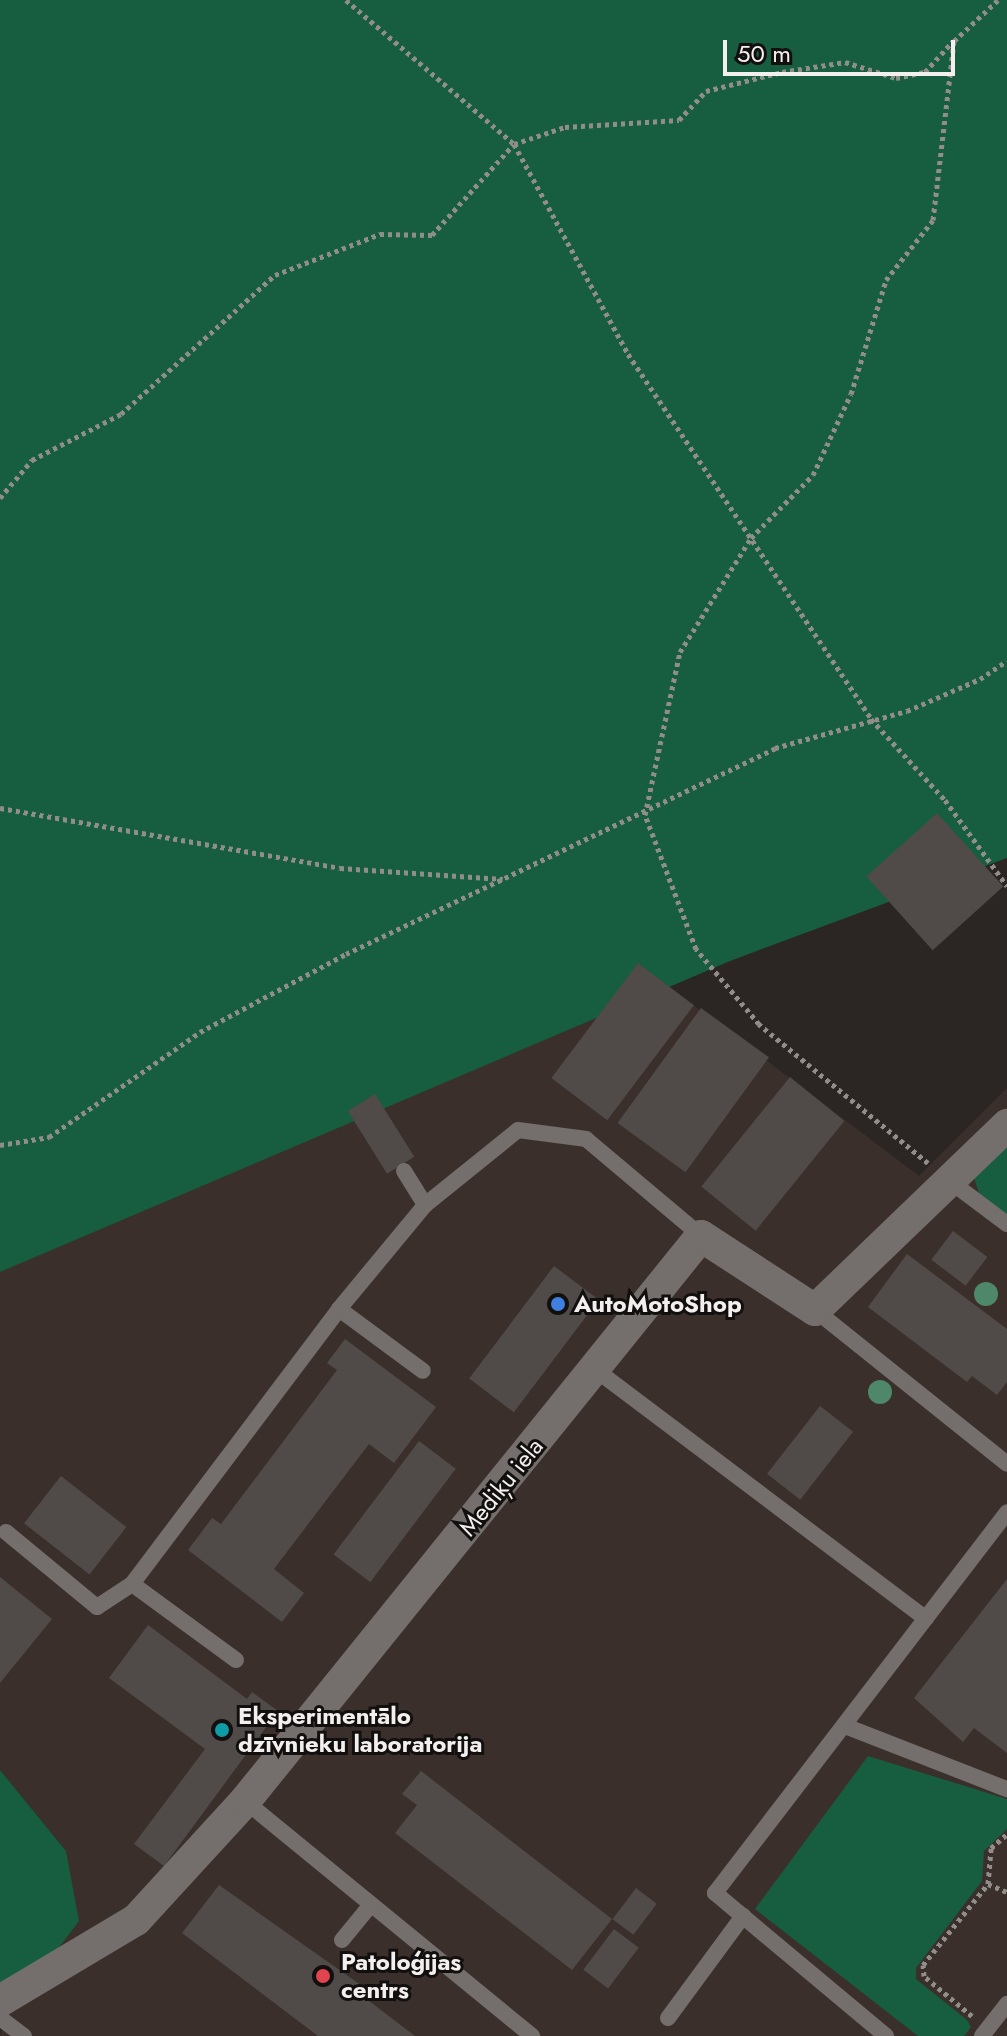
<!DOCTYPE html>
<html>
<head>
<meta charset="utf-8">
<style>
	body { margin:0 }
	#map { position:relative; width:1007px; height:2036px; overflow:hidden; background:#2b2624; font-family:Jost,sans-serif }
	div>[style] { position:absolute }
	.built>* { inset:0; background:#3a2f2b }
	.green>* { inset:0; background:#175d3f }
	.building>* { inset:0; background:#504b48; transform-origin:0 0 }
	.path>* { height:5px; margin-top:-2.5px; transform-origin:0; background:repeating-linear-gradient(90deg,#918d8b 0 4px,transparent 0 8px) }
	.lane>* { height:16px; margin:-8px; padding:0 8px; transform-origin:8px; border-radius:8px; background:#746e6c }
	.street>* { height:32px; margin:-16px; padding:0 16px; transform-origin:16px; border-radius:16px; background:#746e6c }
	.trees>* { width:24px; height:24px; margin:-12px; border-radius:50%; background:#4f876a }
	.dots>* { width:22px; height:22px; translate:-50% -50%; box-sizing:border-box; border:4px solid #120f0f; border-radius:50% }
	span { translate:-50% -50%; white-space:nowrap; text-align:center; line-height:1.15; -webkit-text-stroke:6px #120f0f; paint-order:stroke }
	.poi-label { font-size:24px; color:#f3efee; font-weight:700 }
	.left { translate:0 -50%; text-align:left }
	.street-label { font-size:24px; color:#f3efee }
	.scale { position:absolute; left:723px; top:40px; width:232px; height:36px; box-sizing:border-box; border:4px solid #f3efee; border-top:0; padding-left:10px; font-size:24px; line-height:28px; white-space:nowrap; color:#f3efee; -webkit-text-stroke:6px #120f0f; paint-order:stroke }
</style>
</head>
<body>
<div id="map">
	<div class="built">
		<i style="clip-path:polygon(638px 963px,919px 1176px,1007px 1088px,1007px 2036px,0 2036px,66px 1851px,0 1770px,0 1272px)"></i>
	</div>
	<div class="green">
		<i style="clip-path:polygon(0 0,1007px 0,1007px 858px,730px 961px,0 1272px)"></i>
		<i style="clip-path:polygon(1007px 1140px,1007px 1216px,980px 1196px,972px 1172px)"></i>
		<i style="clip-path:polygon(868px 1756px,1007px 1799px,1007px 1829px,984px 1851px,982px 1881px,916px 1968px,916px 1979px,967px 2020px,971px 2027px,964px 2036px,918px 2036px,755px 1909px)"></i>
		<i style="clip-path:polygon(0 1770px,66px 1851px,79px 1921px,0 2026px)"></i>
	</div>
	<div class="building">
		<i style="left:937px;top:813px;width:99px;height:95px;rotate:48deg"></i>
		<i style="left:638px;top:963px;width:70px;height:144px;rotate:37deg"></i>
		<i style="left:701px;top:1008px;width:84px;height:142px;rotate:36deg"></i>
		<i style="left:790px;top:1077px;width:70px;height:141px;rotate:39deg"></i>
		<i style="left:375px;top:1094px;width:74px;height:32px;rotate:58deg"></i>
		<i style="left:953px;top:1231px;width:43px;height:36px;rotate:37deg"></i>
		<i style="clip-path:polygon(907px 1254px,1007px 1329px,1007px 1382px,997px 1395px,972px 1376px,967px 1382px,868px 1307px)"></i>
		<i style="left:554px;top:1266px;width:56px;height:141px;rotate:37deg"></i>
		<i style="clip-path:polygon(345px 1339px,436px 1407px,394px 1463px,369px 1444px,274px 1569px,304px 1593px,282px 1622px,188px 1550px,212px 1518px,221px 1524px,337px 1370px,327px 1363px)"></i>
		<i style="left:820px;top:1406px;width:42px;height:86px;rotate:38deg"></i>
		<i style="left:419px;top:1441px;width:46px;height:142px;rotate:37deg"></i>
		<i style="left:61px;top:1476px;width:83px;height:60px;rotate:38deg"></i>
		<i style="clip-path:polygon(0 1577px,52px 1619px,0 1683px)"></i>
		<i style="clip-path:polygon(1007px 1579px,1007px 1753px,974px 1728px,963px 1742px,914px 1698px)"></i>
		<i style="clip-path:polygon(148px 1625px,247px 1699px,252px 1692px,278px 1711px,164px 1866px,134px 1844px,205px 1749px,109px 1678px)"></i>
		<i style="clip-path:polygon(421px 1771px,612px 1919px,572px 1970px,395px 1833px,417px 1805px,402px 1794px)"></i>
		<i style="clip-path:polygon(219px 1885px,365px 1988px,360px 1994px,415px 2036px,318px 2036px,182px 1933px)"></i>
		<i style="left:636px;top:1888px;width:26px;height:39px;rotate:37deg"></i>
		<i style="left:614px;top:1929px;width:31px;height:51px;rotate:37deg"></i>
	</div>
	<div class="path">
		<i style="left:346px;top:0;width:221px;rotate:40.6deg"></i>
		<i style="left:514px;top:144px;width:239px;rotate:61.5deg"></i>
		<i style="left:628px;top:354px;width:438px;rotate:56.3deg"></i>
		<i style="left:871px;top:719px;width:110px;rotate:47.6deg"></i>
		<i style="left:945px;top:800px;width:106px;rotate:54.2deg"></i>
		<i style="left:0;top:498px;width:50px;rotate:-49.9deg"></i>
		<i style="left:32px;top:460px;width:100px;rotate:-27.3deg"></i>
		<i style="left:121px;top:414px;width:207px;rotate:-42.1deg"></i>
		<i style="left:275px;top:275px;width:113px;rotate:-21.3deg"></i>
		<i style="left:380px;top:234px;width:52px;rotate:1.1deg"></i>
		<i style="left:432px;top:235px;width:122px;rotate:-48deg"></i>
		<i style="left:514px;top:144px;width:54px;rotate:-18.4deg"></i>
		<i style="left:565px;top:127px;width:114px;rotate:-3.5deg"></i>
		<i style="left:679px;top:120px;width:40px;rotate:-47deg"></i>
		<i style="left:706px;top:91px;width:78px;rotate:-14deg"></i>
		<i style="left:782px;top:72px;width:64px;rotate:-9deg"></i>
		<i style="left:845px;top:62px;width:53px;rotate:17.4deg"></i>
		<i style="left:896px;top:78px;width:30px;rotate:-12deg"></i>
		<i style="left:925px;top:72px;width:42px;rotate:-47.9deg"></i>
		<i style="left:0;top:808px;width:345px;rotate:10deg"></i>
		<i style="left:340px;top:868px;width:163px;rotate:3.9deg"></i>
		<i style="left:0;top:1145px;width:50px;rotate:-9.3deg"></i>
		<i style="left:49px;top:1137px;width:184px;rotate:-34.8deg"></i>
		<i style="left:200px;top:1032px;width:166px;rotate:-28.1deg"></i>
		<i style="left:346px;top:954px;width:476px;rotate:-25.6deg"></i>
		<i style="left:775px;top:748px;width:137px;rotate:-15.7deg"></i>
		<i style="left:907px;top:711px;width:80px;rotate:-23.7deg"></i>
		<i style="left:980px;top:679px;width:32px;rotate:-34deg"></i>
		<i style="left:928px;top:1163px;width:219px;rotate:-140.6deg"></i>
		<i style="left:759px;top:1024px;width:98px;rotate:-130deg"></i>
		<i style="left:696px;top:949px;width:143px;rotate:-110.8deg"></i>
		<i style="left:645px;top:815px;width:167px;rotate:-77.9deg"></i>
		<i style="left:680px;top:652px;width:134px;rotate:-58.1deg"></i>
		<i style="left:751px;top:538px;width:88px;rotate:-45.5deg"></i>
		<i style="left:813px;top:475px;width:89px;rotate:-64.9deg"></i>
		<i style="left:851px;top:394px;width:119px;rotate:-72.9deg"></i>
		<i style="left:886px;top:280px;width:76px;rotate:-51.9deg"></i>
		<i style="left:933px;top:220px;width:180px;rotate:-83.3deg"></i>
		<i style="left:954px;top:41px;width:60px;rotate:-43deg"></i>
		<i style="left:988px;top:1884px;width:21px;rotate:23deg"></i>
		<i style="left:972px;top:2016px;width:62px;rotate:-140.2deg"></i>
		<i style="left:924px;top:1976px;width:11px;rotate:-95deg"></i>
		<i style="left:923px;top:1965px;width:104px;rotate:-51.3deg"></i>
		<i style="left:988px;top:1884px;width:36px;rotate:-85deg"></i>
		<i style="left:991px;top:1848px;width:21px;rotate:-41deg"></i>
	</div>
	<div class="lane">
		<i style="left:404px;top:1171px;width:40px;rotate:58deg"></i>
		<i style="left:947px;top:1179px;width:75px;rotate:36.9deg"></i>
		<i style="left:339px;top:1309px;width:104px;rotate:36.4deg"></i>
		<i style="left:815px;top:1310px;width:246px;rotate:38.7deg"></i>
		<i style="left:596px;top:1370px;width:413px;rotate:37deg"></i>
		<i style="left:6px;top:1532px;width:118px;rotate:39.5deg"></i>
		<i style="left:97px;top:1607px;width:42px;rotate:-33.3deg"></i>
		<i style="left:236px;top:1660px;width:129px;rotate:-143.8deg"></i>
		<i style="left:132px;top:1584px;width:344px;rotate:-53deg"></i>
		<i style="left:339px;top:1309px;width:135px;rotate:-50.4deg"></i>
		<i style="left:425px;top:1205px;width:119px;rotate:-38.9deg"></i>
		<i style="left:518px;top:1130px;width:69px;rotate:7.5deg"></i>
		<i style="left:586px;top:1139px;width:150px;rotate:40.1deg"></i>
		<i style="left:845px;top:1726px;width:174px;rotate:21.3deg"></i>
		<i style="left:245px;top:1801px;width:371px;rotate:39.3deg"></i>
		<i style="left:342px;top:1940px;width:43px;rotate:-50.7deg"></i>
		<i style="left:0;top:2018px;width:30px;rotate:37deg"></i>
		<i style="left:668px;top:2018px;width:127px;rotate:-53.7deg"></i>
		<i style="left:886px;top:2036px;width:223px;rotate:-140.1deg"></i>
		<i style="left:715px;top:1893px;width:480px;rotate:-52.5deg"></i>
		<i style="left:982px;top:2036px;width:41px;rotate:-52deg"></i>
	</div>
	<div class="street">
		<i style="left:0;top:2001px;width:158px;rotate:-30.8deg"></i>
		<i style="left:136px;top:1920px;width:161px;rotate:-47.5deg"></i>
		<i style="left:245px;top:1801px;width:726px;rotate:-51.09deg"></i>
		<i style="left:701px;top:1236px;width:136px;rotate:33deg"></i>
		<i style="left:815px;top:1310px;width:267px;rotate:-43.9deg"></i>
	</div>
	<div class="trees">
		<i style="left:986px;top:1294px"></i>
		<i style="left:880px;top:1392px"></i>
	</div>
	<div class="dots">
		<i style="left:558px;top:1304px;background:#3f7fe0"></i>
		<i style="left:222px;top:1730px;background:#0f9aa8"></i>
		<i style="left:323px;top:1976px;background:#e0444e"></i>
	</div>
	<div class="poi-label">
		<span class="left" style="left:574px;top:1304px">AutoMotoShop</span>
		<span class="left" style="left:238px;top:1730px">Eksperimentālo<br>dzīvnieku laboratorija</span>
		<span class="left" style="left:341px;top:1976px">Patoloģijas<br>centrs</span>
	</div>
	<div class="street-label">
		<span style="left:501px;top:1487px;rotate:-51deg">Mediķu iela</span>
	</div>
	<div class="scale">50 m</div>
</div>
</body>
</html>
